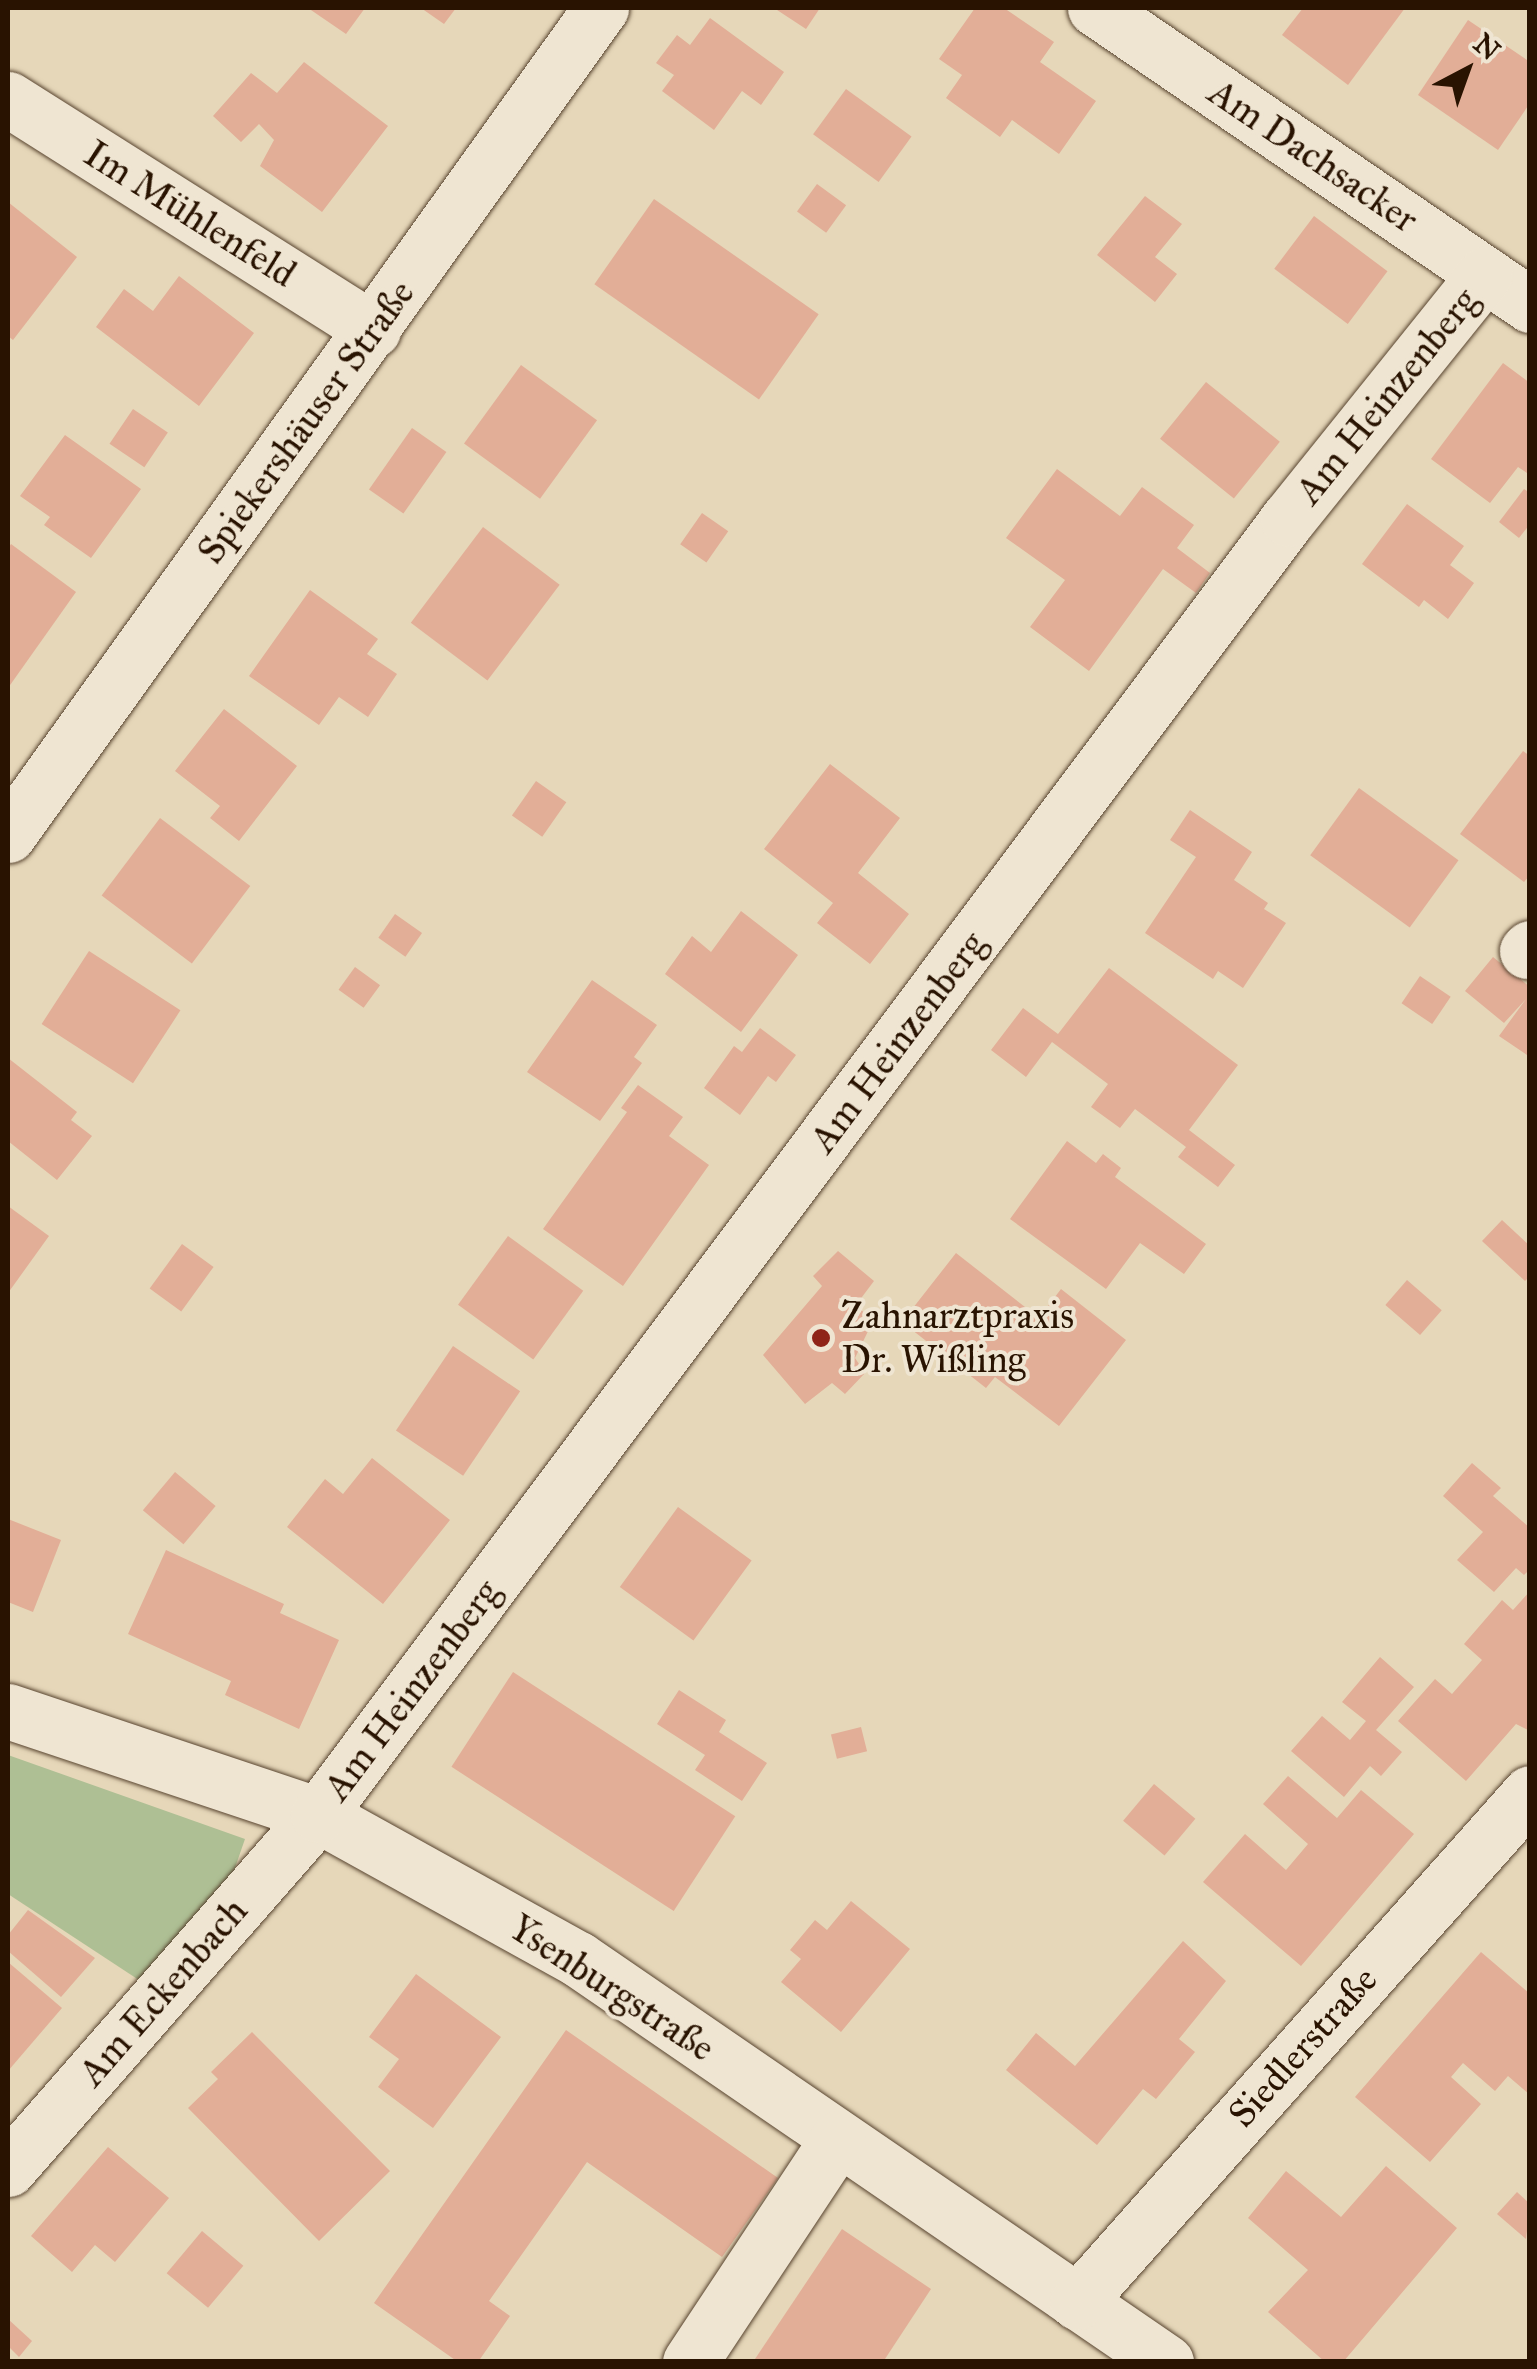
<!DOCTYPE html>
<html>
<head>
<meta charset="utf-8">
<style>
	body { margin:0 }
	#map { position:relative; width:1537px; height:2369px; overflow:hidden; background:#e6d7b9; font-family:"IM FELL Great Primer",serif }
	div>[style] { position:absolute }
	.green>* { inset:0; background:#aebf94 }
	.building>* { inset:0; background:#e2ae97; transform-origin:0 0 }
	.roads { filter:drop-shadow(0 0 2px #58442f) drop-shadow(0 0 2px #58442f) }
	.street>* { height:55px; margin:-27.5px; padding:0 27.5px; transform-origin:27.5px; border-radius:27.5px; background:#efe5d2 }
	.secondary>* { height:55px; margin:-27.5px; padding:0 27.5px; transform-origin:27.5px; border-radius:27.5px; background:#efe5d2 }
	.dots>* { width:28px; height:28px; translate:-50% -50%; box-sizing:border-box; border:5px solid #efe5d2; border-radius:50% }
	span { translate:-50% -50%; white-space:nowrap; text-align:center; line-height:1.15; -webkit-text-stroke:8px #efe5d2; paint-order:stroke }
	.street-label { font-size:38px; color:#291301 }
	.poi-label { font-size:38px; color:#291301 }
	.left { translate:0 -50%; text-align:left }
	.frame { position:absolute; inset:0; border:10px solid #291301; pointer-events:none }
	.north { position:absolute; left:1417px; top:20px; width:100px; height:100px; -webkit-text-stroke:8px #efe5d2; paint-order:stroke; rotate:41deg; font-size:28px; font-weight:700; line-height:40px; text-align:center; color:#291301 }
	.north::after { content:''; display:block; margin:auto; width:35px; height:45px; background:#291301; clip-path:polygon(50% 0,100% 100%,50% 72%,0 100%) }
</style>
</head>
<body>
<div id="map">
	<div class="green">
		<i style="clip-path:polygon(8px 1755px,245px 1839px,229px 1885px,148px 1986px,8px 1894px)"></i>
	</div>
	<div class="building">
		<i style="clip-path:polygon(308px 8px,365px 8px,346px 34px)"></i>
		<i style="clip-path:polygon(421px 8px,456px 8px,444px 24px)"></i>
		<i style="clip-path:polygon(774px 8px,820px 8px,806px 29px)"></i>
		<i style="clip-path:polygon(975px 8px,1004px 8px,1054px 42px,1040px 62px,1096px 101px,1059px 154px,1012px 120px,1000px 137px,946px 98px,962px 75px,939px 59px)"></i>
		<i style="clip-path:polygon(1303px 8px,1405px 8px,1348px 85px,1282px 35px)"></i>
		<i style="clip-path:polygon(710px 18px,784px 72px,761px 105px,742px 91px,714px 130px,662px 91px,674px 75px,656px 63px,677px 35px,690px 45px)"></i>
		<i style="clip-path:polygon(1468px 20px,1530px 62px,1530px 103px,1498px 150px,1418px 95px)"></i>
		<i style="clip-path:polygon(304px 62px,388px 126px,322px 212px,260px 166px,274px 140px,259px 124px,241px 142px,213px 116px,251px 73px,277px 93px)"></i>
		<i style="left:846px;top:89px;width:81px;height:56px;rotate:36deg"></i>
		<i style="left:817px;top:184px;width:36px;height:34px;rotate:36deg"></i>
		<i style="clip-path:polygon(1145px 196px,1182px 224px,1155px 257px,1177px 274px,1155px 302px,1097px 255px)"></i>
		<i style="left:654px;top:199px;width:201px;height:104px;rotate:35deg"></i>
		<i style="clip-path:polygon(8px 202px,77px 257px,13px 340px,8px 336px)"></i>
		<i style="left:1314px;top:216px;width:92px;height:66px;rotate:37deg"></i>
		<i style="clip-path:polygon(179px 276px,254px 333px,199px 406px,96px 327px,124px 289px,153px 311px)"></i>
		<i style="clip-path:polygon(1503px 363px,1530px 383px,1530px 475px,1518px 467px,1490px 503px,1431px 459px)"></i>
		<i style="left:521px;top:365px;width:94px;height:97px;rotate:36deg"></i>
		<i style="left:1206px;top:382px;width:95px;height:73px;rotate:39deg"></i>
		<i style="left:133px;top:409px;width:42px;height:42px;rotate:34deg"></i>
		<i style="left:412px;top:428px;width:42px;height:75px;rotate:35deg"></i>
		<i style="clip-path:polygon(65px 435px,141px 489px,91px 558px,44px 525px,50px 517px,20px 496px)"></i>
		<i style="clip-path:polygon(1057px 469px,1120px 516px,1142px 487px,1194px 525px,1177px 548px,1210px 573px,1196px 593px,1163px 569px,1089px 671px,1030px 627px,1065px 580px,1006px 538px)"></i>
		<i style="clip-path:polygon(1524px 489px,1530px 493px,1530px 524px,1519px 538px,1499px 522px)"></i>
		<i style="clip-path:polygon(1407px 504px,1464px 546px,1450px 565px,1474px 583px,1448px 619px,1424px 600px,1419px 607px,1362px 564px)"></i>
		<i style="left:702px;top:513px;width:32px;height:38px;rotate:35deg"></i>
		<i style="left:483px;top:527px;width:96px;height:120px;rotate:37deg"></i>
		<i style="clip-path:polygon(11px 544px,76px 592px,8px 688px,8px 549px)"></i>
		<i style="clip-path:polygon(310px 590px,378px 639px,367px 654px,397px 674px,368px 717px,339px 697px,319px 725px,249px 676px)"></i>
		<i style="clip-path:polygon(224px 709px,297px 766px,239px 841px,210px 818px,220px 806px,175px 771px)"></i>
		<i style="clip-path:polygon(1523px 751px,1530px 756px,1530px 875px,1524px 882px,1460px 834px)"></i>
		<i style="clip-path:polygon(830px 764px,900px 818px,858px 873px,909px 914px,870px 964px,817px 923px,833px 903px,764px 849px)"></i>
		<i style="left:536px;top:781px;width:37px;height:42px;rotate:35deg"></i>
		<i style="left:1359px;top:788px;width:123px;height:83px;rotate:36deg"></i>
		<i style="clip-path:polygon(1190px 810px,1252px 852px,1234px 880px,1268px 903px,1264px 909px,1286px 923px,1243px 988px,1218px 971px,1213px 979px,1145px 933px,1196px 857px,1170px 840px)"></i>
		<i style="left:160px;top:818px;width:113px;height:97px;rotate:37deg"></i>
		<i style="clip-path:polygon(741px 911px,798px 955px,741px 1032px,665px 974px,692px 936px,711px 952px)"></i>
		<i style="left:395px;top:914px;width:33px;height:29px;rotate:35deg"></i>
		<i style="left:89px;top:951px;width:109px;height:87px;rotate:33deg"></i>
		<i style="clip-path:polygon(1493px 957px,1530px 987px,1530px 1057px,1499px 1036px,1526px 999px,1504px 1023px,1465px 991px)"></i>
		<i style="left:355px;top:967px;width:31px;height:28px;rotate:36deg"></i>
		<i style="clip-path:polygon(1109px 968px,1238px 1065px,1189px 1130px,1235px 1165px,1218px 1187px,1178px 1157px,1186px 1147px,1135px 1109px,1120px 1128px,1091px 1107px,1108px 1084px,1052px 1042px,1026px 1077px,991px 1050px,1023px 1008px,1058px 1034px)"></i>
		<i style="left:1420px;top:976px;width:37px;height:33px;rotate:34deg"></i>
		<i style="clip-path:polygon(592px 980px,657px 1025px,634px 1057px,642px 1063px,600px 1121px,527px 1072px)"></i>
		<i style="clip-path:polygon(760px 1028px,796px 1055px,776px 1082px,768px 1076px,740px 1115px,704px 1088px,734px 1046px,742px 1052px)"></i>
		<i style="clip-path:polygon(8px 1058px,77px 1112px,71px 1120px,92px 1136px,57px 1180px,8px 1141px)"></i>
		<i style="clip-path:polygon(638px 1085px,683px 1117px,669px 1136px,709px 1165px,623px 1286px,543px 1229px,627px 1112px,621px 1108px)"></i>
		<i style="clip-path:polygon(1067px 1141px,1096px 1163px,1103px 1154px,1121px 1168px,1115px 1177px,1206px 1244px,1184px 1274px,1140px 1243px,1106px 1289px,1010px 1219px)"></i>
		<i style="clip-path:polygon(8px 1206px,49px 1236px,8px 1293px)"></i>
		<i style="clip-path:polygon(1502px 1220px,1530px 1246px,1530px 1276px,1525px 1281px,1482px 1241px)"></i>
		<i style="left:508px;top:1236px;width:93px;height:85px;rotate:36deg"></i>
		<i style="left:182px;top:1244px;width:39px;height:55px;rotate:36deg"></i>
		<i style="clip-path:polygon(838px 1251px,874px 1281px,856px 1305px,873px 1321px,855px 1358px,865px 1373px,845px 1394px,832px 1383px,805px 1404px,763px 1355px,822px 1286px,813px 1276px)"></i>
		<i style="clip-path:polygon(956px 1253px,1039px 1318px,1061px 1289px,1126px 1340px,1059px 1426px,995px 1377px,986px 1388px,902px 1322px)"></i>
		<i style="left:1407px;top:1280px;width:46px;height:33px;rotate:41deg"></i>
		<i style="left:453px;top:1346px;width:81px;height:102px;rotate:34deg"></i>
		<i style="clip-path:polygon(372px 1458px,450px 1520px,383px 1604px,287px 1527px,325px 1479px,343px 1494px)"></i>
		<i style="clip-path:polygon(1472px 1463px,1501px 1488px,1493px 1496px,1530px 1528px,1530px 1569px,1524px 1575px,1516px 1568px,1494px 1592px,1457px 1560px,1483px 1532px,1443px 1496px)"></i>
		<i style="left:175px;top:1472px;width:53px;height:50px;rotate:40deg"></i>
		<i style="left:678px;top:1507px;width:91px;height:99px;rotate:36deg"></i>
		<i style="clip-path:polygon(8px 1519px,61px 1540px,33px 1612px,8px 1602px)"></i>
		<i style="clip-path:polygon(166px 1550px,284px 1604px,280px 1613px,339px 1640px,299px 1729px,225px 1695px,231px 1681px,128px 1634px)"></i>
		<i style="clip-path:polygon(1530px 1591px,1530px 1731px,1516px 1724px,1466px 1781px,1398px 1721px,1435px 1679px,1452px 1694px,1482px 1660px,1464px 1644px,1502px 1600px,1513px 1610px)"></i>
		<i style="clip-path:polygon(1380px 1657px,1414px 1687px,1376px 1730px,1402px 1752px,1381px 1776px,1370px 1766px,1344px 1797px,1291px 1751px,1322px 1716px,1350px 1740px,1366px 1721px,1342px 1702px)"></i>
		<i style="left:513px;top:1672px;width:265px;height:113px;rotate:33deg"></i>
		<i style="clip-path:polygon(679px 1690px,726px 1720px,719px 1732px,767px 1763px,742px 1801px,695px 1770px,705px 1755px,657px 1724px)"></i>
		<i style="left:861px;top:1727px;width:25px;height:31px;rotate:76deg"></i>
		<i style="clip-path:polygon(1288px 1776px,1337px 1818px,1361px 1790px,1414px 1834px,1301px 1966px,1203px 1882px,1245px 1834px,1286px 1870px,1308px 1844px,1263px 1804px)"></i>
		<i style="left:1154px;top:1784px;width:54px;height:48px;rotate:40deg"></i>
		<i style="clip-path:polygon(851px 1901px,910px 1949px,841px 2032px,781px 1982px,801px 1959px,790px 1950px,815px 1920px,827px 1930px)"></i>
		<i style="clip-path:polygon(28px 1910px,95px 1958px,61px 1997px,8px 1951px,8px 1935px)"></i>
		<i style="clip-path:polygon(1183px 1941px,1226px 1981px,1179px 2039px,1195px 2052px,1156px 2099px,1143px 2089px,1097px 2145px,1006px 2070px,1036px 2033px,1075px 2066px)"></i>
		<i style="clip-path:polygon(1481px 1952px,1530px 1994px,1530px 2095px,1508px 2076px,1495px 2091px,1463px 2063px,1451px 2077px,1481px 2104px,1430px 2162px,1355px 2097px)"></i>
		<i style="clip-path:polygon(8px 1962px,62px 2008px,8px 2071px)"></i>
		<i style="clip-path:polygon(416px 1974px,501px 2037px,433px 2128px,378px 2087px,399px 2059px,369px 2037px)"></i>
		<i style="clip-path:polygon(566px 2030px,778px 2178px,722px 2257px,587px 2162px,489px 2301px,510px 2316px,478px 2362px,458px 2362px,374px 2303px)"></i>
		<i style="clip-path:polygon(252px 2032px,390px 2171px,319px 2241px,188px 2108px,218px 2079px,211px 2072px)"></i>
		<i style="clip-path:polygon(108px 2147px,169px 2198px,115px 2262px,95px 2245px,72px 2272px,31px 2236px)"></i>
		<i style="clip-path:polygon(1386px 2166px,1457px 2228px,1343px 2362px,1325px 2362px,1268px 2312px,1308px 2270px,1248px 2218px,1286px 2171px,1341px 2217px)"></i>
		<i style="clip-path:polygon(1517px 2192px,1530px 2204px,1526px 2239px,1497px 2214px)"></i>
		<i style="clip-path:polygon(842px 2229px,931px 2289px,883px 2362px,753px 2362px)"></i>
		<i style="left:202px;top:2231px;width:54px;height:55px;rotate:40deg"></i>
		<i style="clip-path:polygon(8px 2319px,32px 2341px,19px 2357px,8px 2346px)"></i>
	</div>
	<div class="roads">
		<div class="street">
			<i style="left:1095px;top:8px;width:527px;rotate:34.32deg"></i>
			<i style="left:8px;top:99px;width:432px;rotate:32.3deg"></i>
			<i style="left:1527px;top:951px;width:4px;rotate:-45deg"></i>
			<i style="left:8px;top:1711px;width:327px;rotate:18.5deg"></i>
			<i style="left:318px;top:1815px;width:297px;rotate:29deg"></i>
			<i style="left:578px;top:1959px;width:713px;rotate:34.43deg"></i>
			<i style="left:8px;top:2169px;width:471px;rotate:-48.8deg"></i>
			<i style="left:318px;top:1815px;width:1619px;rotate:-53.19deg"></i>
			<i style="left:1288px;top:519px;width:314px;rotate:-51.2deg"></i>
			<i style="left:1077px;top:2302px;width:681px;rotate:-48.33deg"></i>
			<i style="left:690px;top:2362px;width:268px;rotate:-56.5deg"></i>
		</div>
		<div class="secondary">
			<i style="left:8px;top:835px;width:1018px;rotate:-54.36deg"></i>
		</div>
	</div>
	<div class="dots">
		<i style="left:821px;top:1338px;background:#8f2418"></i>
	</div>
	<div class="street-label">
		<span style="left:1313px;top:156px;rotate:34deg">Am Dachsacker</span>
		<span style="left:190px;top:214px;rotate:32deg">Im Mühlenfeld</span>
		<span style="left:1387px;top:396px;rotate:-51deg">Am Heinzenberg</span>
		<span style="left:306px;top:422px;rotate:-54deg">Spiekershäuser Straße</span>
		<span style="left:898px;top:1042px;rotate:-53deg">Am Heinzenberg</span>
		<span style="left:412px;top:1690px;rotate:-53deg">Am Heinzenberg</span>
		<span style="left:612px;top:1988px;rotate:33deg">Ysenburgstraße</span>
		<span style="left:163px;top:1992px;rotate:-49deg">Am Eckenbach</span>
		<span style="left:1303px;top:2047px;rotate:-48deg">Siedlerstraße</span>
	</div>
	<div class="poi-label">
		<span class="left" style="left:841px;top:1338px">Zahnarztpraxis<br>Dr. Wißling</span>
	</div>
	<div class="frame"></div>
	<div class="north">N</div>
</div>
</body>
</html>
